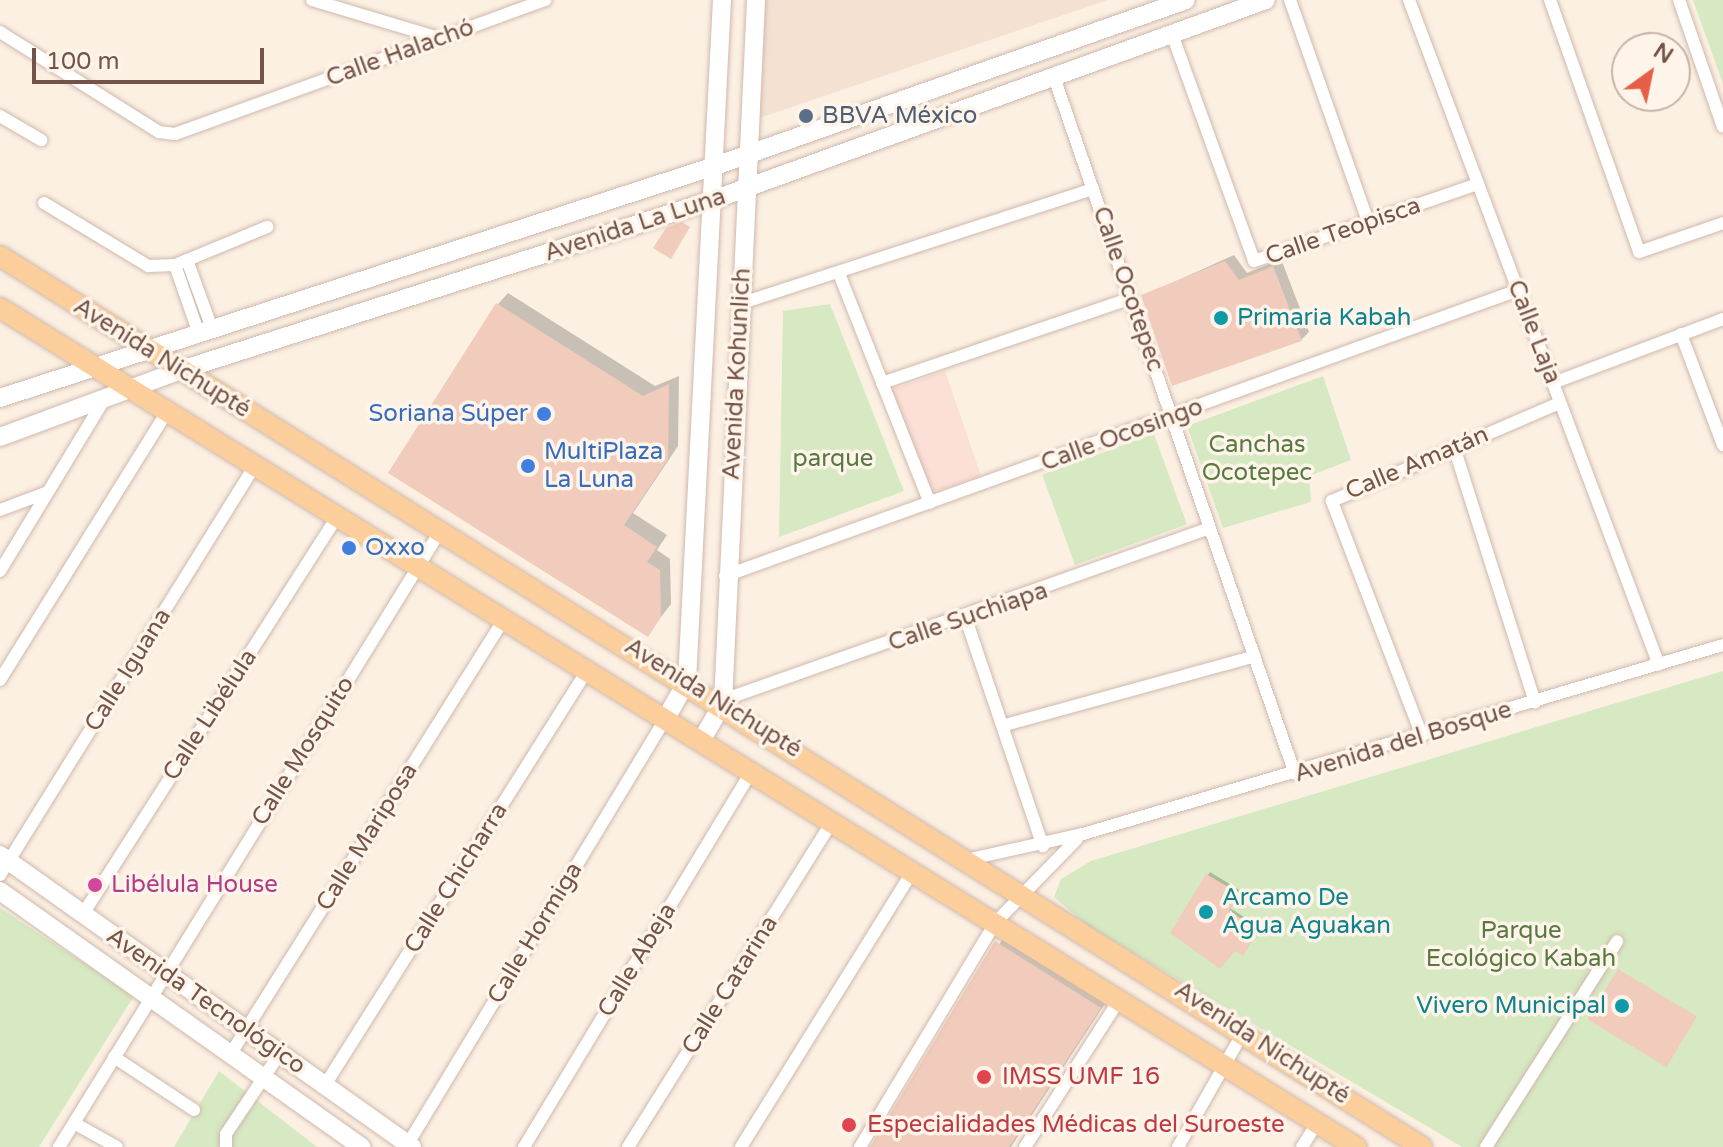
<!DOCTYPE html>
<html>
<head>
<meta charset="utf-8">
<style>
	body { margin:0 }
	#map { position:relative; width:1723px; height:1147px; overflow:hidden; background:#fcf0e3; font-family:"Varela Round",sans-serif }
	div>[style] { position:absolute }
	.residential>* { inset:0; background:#f4e1d2 }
	.commercial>* { inset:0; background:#fcdfd7; transform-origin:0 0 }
	.green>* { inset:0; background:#d6e9c2; transform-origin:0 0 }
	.shadow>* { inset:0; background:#0003 }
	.building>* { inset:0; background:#f1cbbb; transform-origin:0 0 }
	.roads { filter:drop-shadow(0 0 2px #cfb9ad) drop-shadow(0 0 2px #cfb9ad) }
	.street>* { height:12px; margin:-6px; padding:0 6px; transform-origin:6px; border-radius:6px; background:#fff }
	.secondary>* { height:18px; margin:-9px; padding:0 9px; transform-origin:9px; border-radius:9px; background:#fff }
	.primary>* { height:20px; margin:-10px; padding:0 10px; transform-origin:10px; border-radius:10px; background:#fbce9c }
	.dots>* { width:22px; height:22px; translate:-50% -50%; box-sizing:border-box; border:4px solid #fff4e9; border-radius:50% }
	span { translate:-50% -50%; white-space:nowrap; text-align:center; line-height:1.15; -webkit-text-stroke:7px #fff4e9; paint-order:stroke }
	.street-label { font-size:24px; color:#745449 }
	.service-label { font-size:24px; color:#4e5e75 }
	.left { translate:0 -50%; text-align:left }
	.culture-label { font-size:24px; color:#0d838f }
	.right { translate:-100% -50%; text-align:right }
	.shop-label { font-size:24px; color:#366cbe }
	.park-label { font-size:24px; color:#577a42 }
	.hotel-label { font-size:24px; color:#b23c85 }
	.health-label { font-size:24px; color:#be3a42 }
	.north { position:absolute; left:1611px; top:32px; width:80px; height:80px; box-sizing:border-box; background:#fff4e9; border:2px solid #c7b4a9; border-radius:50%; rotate:33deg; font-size:22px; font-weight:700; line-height:32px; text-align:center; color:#745449 }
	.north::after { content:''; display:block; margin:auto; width:28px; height:36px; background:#e65d48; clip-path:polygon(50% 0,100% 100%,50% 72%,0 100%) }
	.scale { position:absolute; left:32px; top:48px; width:232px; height:36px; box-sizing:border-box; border:4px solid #745449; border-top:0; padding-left:10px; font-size:24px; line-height:28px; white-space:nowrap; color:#745449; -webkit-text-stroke:6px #fff4e9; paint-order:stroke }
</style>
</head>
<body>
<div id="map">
	<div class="residential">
		<i style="clip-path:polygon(765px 0,1108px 0,759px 118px)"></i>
	</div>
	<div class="commercial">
		<i style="left:945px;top:371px;width:111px;height:58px;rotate:71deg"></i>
	</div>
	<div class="green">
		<i style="clip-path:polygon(1693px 0,1723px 0,1723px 84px)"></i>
		<i style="clip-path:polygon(830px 304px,904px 491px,779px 537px,783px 311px)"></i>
		<i style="clip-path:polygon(1323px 376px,1351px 460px,1309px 476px,1311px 502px,1223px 528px,1187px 426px)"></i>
		<i style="left:1154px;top:434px;width:96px;height:119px;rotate:70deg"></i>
		<i style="clip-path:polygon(1723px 671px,1723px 1147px,1462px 1147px,1088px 926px,1054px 897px,1061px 879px,1091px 861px)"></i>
		<i style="clip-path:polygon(0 908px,134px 996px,39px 1147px,0 1147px)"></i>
		<i style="clip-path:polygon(219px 1071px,317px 1147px,174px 1147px)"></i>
	</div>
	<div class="shadow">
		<i style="clip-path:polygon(1234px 255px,1247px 273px,1281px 259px,1309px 332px,1301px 340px,1143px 296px)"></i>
		<i style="clip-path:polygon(508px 293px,655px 386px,679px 376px,678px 446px,633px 513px,667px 535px,657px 550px,670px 559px,671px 604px,647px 635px,498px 304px)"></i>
		<i style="clip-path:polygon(1210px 872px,1241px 891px,1230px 908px,1260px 927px,1246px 951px,1172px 932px)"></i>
		<i style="clip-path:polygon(1007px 932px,1110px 996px,1011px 1147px,873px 1147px)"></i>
	</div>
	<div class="building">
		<i style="clip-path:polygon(682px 222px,690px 227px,671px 259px,653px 248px,666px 228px)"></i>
		<i style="clip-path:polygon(1225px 261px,1239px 280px,1273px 266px,1302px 341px,1172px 386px,1141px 295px)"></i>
		<i style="clip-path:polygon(496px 303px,643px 396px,669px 384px,668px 459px,624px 525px,657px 547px,647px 562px,660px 570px,661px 617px,648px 637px,388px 473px)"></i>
		<i style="clip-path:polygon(1206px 874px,1240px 894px,1229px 911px,1259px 930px,1243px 956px,1235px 951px,1220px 969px,1170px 933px)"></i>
		<i style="clip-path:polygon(995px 941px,1101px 1008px,1009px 1147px,870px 1147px)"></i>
		<i style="left:1618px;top:969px;width:92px;height:59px;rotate:31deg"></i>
	</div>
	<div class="roads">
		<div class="street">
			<i style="left:312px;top:0;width:136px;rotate:16.7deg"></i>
			<i style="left:1290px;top:0;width:235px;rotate:70.6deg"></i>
			<i style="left:1409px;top:0;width:710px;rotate:69.4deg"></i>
			<i style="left:1550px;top:0;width:267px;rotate:70.5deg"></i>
			<i style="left:1639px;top:252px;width:89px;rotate:-19deg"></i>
			<i style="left:1679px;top:0;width:134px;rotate:70.9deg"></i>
			<i style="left:0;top:32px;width:188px;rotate:32.2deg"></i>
			<i style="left:159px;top:132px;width:16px;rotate:7deg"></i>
			<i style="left:175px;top:134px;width:394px;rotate:-19.9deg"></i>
			<i style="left:1172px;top:34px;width:241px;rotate:70.1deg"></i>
			<i style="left:1254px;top:261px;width:237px;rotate:-19deg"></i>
			<i style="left:1054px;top:77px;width:737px;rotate:70.93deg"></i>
			<i style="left:0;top:116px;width:48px;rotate:30.3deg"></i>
			<i style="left:44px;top:203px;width:122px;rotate:31.2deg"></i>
			<i style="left:148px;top:266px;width:27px;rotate:-2deg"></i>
			<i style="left:175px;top:265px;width:100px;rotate:-22.4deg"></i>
			<i style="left:187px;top:260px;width:70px;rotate:70deg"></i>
			<i style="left:175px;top:265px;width:70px;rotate:70.8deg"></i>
			<i style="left:840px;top:276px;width:244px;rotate:68.4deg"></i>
			<i style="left:742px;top:303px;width:369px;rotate:-18deg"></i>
			<i style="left:1681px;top:334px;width:119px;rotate:69.3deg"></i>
			<i style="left:882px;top:383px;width:263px;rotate:-18.8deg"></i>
			<i style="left:1553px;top:383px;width:182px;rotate:-20.6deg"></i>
			<i style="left:1454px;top:447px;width:268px;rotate:72.4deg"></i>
			<i style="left:0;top:510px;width:51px;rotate:-20.6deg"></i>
			<i style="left:0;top:571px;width:200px;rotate:-58.7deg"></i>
			<i style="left:725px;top:576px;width:843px;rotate:-19.83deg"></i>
			<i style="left:966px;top:619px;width:240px;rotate:71.3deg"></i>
			<i style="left:0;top:680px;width:316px;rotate:-58.1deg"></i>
			<i style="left:723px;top:700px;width:516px;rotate:-19.45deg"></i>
			<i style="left:1005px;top:725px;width:259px;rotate:-15.4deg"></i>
			<i style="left:1422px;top:736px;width:252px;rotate:-111deg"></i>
			<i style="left:1332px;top:501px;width:248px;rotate:-23.3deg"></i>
			<i style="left:970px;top:859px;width:116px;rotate:-12.5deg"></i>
			<i style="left:1083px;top:834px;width:667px;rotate:-16.45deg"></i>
			<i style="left:0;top:875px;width:483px;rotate:-58.1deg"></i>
			<i style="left:83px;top:914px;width:473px;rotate:-57.4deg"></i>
			<i style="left:230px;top:1055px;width:515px;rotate:-57.85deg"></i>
			<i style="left:114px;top:1057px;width:96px;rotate:33.5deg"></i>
			<i style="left:325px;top:1085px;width:491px;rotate:-57.7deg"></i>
			<i style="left:74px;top:1123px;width:49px;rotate:29.2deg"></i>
			<i style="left:59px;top:1147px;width:726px;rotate:-58.24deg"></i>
			<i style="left:226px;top:1147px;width:13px;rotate:-90deg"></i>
			<i style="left:226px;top:1134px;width:97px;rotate:-56.3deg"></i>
			<i style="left:406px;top:1147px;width:499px;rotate:-58.8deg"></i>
			<i style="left:524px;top:1147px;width:438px;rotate:-58.8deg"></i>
			<i style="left:628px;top:1147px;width:384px;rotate:-57.9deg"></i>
			<i style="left:741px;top:1147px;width:324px;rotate:-58.1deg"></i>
			<i style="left:860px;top:1147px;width:262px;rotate:-58.9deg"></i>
			<i style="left:995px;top:923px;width:117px;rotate:-45.7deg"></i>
			<i style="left:1025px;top:1147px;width:174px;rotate:-57.4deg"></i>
			<i style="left:1178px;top:1147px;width:133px;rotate:-60.4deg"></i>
			<i style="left:1302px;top:1147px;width:28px;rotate:-58deg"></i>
			<i style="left:1486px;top:1147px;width:244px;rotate:-57.5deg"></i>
		</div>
		<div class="secondary">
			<i style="left:0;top:398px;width:752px;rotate:-17.98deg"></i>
			<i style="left:715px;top:166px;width:499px;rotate:-19.4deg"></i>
			<i style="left:0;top:437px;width:193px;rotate:-20.3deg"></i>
			<i style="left:181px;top:370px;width:555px;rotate:-17.72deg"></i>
			<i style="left:710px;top:201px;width:591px;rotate:-19.88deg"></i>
			<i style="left:665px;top:720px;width:45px;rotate:-60.6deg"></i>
			<i style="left:687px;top:681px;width:682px;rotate:-87.06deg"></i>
			<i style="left:701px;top:741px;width:44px;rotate:-59.9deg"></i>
			<i style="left:723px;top:703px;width:704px;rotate:-87.31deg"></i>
			<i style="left:0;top:855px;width:505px;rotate:35.33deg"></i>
			<i style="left:0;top:891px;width:443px;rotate:35.3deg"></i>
		</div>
		<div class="primary">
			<i style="left:0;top:256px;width:1678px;rotate:32.07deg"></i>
			<i style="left:0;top:308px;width:1595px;rotate:31.75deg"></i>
		</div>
	</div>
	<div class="dots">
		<i style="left:806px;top:116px;background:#5c6f8a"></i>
		<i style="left:1221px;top:318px;background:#0f9aa8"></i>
		<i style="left:544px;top:414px;background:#3f7fe0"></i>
		<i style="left:528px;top:466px;background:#3f7fe0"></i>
		<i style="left:349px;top:548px;background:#3f7fe0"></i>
		<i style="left:95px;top:885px;background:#d1479c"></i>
		<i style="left:1206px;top:912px;background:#0f9aa8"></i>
		<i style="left:1622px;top:1006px;background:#0f9aa8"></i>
		<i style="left:984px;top:1077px;background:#e0444e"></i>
		<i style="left:849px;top:1125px;background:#e0444e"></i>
	</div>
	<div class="street-label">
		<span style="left:400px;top:53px;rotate:-20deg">Calle Halachó</span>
		<span style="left:635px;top:225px;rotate:-18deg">Avenida La Luna</span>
		<span style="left:1343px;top:231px;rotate:-19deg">Calle Teopisca</span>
		<span style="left:1128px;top:289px;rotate:71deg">Calle Ocotepec</span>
		<span style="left:1534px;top:332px;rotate:69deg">Calle Laja</span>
		<span style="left:162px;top:358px;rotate:32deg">Avenida Nichupté</span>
		<span style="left:737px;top:374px;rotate:-87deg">Avenida Kohunlich</span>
		<span style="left:1122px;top:435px;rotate:-20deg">Calle Ocosingo</span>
		<span style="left:1417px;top:463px;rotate:-23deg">Calle Amatán</span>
		<span style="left:968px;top:617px;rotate:-19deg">Calle Suchiapa</span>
		<span style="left:128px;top:670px;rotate:-58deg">Calle Iguana</span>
		<span style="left:713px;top:698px;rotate:32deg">Avenida Nichupté</span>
		<span style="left:210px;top:715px;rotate:-57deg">Calle Libélula</span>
		<span style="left:1403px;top:742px;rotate:-17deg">Avenida del Bosque</span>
		<span style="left:303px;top:751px;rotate:-58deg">Calle Mosquito</span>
		<span style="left:367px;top:837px;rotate:-58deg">Calle Mariposa</span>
		<span style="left:456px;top:878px;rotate:-58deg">Calle Chicharra</span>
		<span style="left:535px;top:933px;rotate:-59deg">Calle Hormiga</span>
		<span style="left:637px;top:960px;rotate:-59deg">Calle Abeja</span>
		<span style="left:730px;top:985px;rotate:-58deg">Calle Catarina</span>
		<span style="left:206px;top:1001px;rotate:35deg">Avenida Tecnológico</span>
		<span style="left:1262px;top:1043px;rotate:33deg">Avenida Nichupté</span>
	</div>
	<div class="service-label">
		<span class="left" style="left:822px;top:116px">BBVA México</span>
	</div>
	<div class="culture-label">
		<span class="left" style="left:1237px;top:318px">Primaria Kabah</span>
		<span class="left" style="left:1222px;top:912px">Arcamo De<br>Agua Aguakan</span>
		<span class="right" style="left:1606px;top:1006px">Vivero Municipal</span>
	</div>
	<div class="shop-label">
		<span class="right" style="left:528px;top:414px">Soriana Súper</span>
		<span class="left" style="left:544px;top:466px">MultiPlaza<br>La Luna</span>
		<span class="left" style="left:365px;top:548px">Oxxo</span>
	</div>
	<div class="park-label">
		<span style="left:1257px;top:459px">Canchas<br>Ocotepec</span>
		<span style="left:833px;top:459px">parque</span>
		<span style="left:1521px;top:945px">Parque<br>Ecológico Kabah</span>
	</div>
	<div class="hotel-label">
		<span class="left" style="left:111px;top:885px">Libélula House</span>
	</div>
	<div class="health-label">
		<span class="left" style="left:1002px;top:1077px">IMSS UMF 16</span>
		<span class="left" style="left:867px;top:1125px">Especialidades Médicas del Suroeste</span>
	</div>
	<div class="north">N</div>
	<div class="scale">100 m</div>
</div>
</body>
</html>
